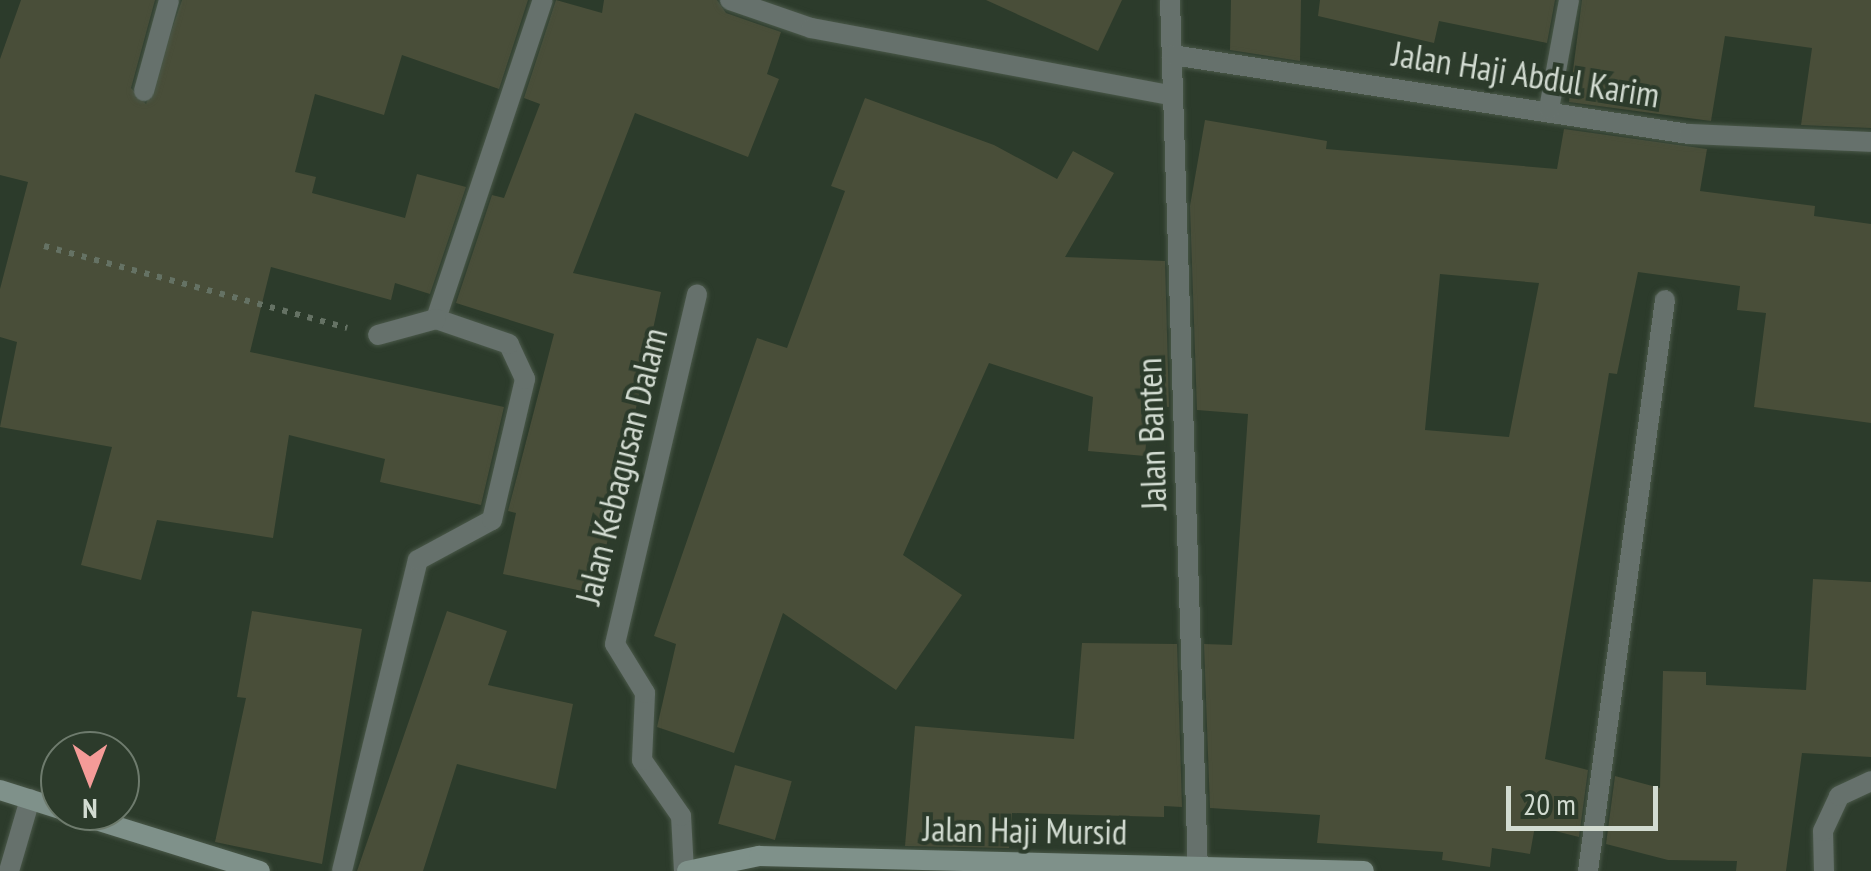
<!DOCTYPE html>
<html>
<head>
<meta charset="utf-8">
<style>
	body { margin:0 }
	#map { position:relative; width:1871px; height:871px; overflow:hidden; background:#2c3b2b; font-family:"PT Sans Narrow",sans-serif }
	div>[style] { position:absolute }
	.building>* { inset:0; background:#494e39; transform-origin:0 0 }
	.path>* { height:6px; margin-top:-3px; transform-origin:0; background:repeating-linear-gradient(90deg,#657264 0 5px,transparent 0 13px) }
	.roads { filter:drop-shadow(0 0 2px #4a5849) drop-shadow(0 0 2px #4a5849) }
	.lane>* { height:20px; margin:-10px; padding:0 10px; transform-origin:10px; border-radius:10px; background:#66716c }
	.street>* { height:20px; margin:-10px; padding:0 10px; transform-origin:10px; border-radius:10px; background:#66716c }
	.secondary>* { height:20px; margin:-10px; padding:0 10px; transform-origin:10px; border-radius:10px; background:#7f918a }
	span { translate:-50% -50%; white-space:nowrap; text-align:center; line-height:1.15; -webkit-text-stroke:8px #2c3b2b; paint-order:stroke }
	.street-label { font-size:35px; color:#d2dbd1 }
	.north { position:absolute; left:40px; top:731px; width:100px; height:100px; box-sizing:border-box; background:#2c3b2b; border:2px solid #6e7b6d; border-radius:50%; rotate:180deg; font-size:28px; font-weight:700; line-height:40px; text-align:center; color:#d2dbd1 }
	.north::after { content:''; display:block; margin:auto; width:35px; height:45px; background:#f59b98; clip-path:polygon(50% 0,100% 100%,50% 72%,0 100%) }
	.scale { position:absolute; left:1506px; top:786px; width:152px; height:45px; box-sizing:border-box; border:5px solid #d2dbd1; border-top:0; padding-left:12px; font-size:30px; line-height:35px; white-space:nowrap; color:#d2dbd1; -webkit-text-stroke:8px #2c3b2b; paint-order:stroke }
</style>
</head>
<body>
<div id="map">
	<div class="building">
		<i style="clip-path:polygon(21px 0,155px 0,131px 88px,146px 104px,182px 0,528px 0,499px 89px,402px 55px,384px 115px,315px 94px,295px 172px,316px 177px,312px 193px,405px 218px,417px 174px,466px 187px,430px 294px,395px 283px,391px 300px,271px 267px,250px 352px,504px 407px,481px 505px,380px 482px,385px 459px,289px 435px,273px 538px,157px 520px,141px 580px,81px 565px,112px 447px,0 427px,17px 342px,0 337px,0 289px,28px 182px,0 175px,0 59px)"></i>
		<i style="clip-path:polygon(556px 0,602px 13px,604px 0,717px 0,726px 13px,781px 32px,767px 74px,779px 79px,748px 157px,635px 113px,573px 273px,661px 292px,596px 594px,503px 574px,516px 513px,508px 511px,554px 334px,456px 303px,492px 195px,504px 198px,540px 104px,524px 98px)"></i>
		<i style="clip-path:polygon(986px 0,1122px 0,1098px 51px)"></i>
		<i style="clip-path:polygon(1231px 0,1301px 0,1300px 61px,1230px 50px)"></i>
		<i style="clip-path:polygon(1320px 0,1555px 0,1547px 43px,1439px 21px,1434px 43px,1318px 16px)"></i>
		<i style="clip-path:polygon(1582px 0,1871px 0,1871px 128px,1801px 125px,1812px 48px,1725px 36px,1711px 121px,1569px 102px)"></i>
		<i style="clip-path:polygon(865px 98px,994px 145px,1057px 179px,1073px 151px,1114px 173px,1065px 257px,1165px 261px,1169px 407px,1149px 406px,1145px 456px,1088px 451px,1093px 397px,989px 363px,903px 555px,962px 595px,896px 690px,783px 613px,734px 753px,657px 727px,676px 644px,654px 636px,757px 338px,787px 348px,845px 191px,831px 186px)"></i>
		<i style="clip-path:polygon(evenodd,1205px 120px,1327px 141px,1326px 149px,1557px 169px,1564px 129px,1707px 149px,1700px 191px,1815px 206px,1814px 216px,1871px 224px,1871px 423px,1754px 407px,1766px 313px,1737px 310px,1740px 286px,1638px 272px,1617px 374px,1609px 373px,1545px 759px,1588px 770px,1579px 837px,1535px 826px,1530px 854px,1492px 848px,1490px 867px,1442px 860px,1443px 852px,1317px 843px,1320px 815px,1210px 808px,1204px 644px,1232px 645px,1248px 414px,1197px 410px,1190px 206px,1205px 120px,1440px 274px,1539px 283px,1509px 437px,1425px 430px,1440px 274px)"></i>
		<i style="clip-path:polygon(1813px 579px,1871px 582px,1871px 757px,1802px 753px,1786px 871px,1736px 871px,1737px 861px,1668px 860px,1606px 844px,1615px 776px,1660px 788px,1663px 671px,1706px 672px,1706px 685px,1806px 690px)"></i>
		<i style="clip-path:polygon(252px 611px,362px 629px,322px 864px,215px 842px,246px 698px,237px 697px)"></i>
		<i style="clip-path:polygon(447px 611px,507px 631px,488px 685px,573px 704px,556px 789px,457px 764px,423px 871px,357px 871px)"></i>
		<i style="clip-path:polygon(1082px 643px,1177px 644px,1182px 807px,1164px 806px,1164px 817px,1012px 813px,1009px 848px,905px 846px,915px 726px,1074px 739px)"></i>
		<i style="left:735px;top:765px;width:59px;height:61px;rotate:16deg"></i>
	</div>
	<div class="path">
		<i style="left:44px;top:246px;width:314px;rotate:15.1deg"></i>
	</div>
	<div class="roads">
		<div class="lane">
			<i style="left:9px;top:871px;width:75px;rotate:-73.7deg"></i>
			<i style="left:1824px;top:871px;width:40px;rotate:-91.4deg"></i>
			<i style="left:1823px;top:831px;width:38px;rotate:-65deg"></i>
			<i style="left:1839px;top:796px;width:35px;rotate:-25deg"></i>
		</div>
		<div class="street">
			<i style="left:730px;top:0;width:86px;rotate:19.1deg"></i>
			<i style="left:811px;top:28px;width:368px;rotate:10.6deg"></i>
			<i style="left:1170px;top:0;width:871px;rotate:88.16deg"></i>
			<i style="left:1172px;top:55px;width:523px;rotate:8.69deg"></i>
			<i style="left:1689px;top:134px;width:182px;rotate:2.5deg"></i>
			<i style="left:144px;top:91px;width:94px;rotate:-74.6deg"></i>
			<i style="left:1549px;top:109px;width:111px;rotate:-79.6deg"></i>
			<i style="left:436px;top:319px;width:336px;rotate:-71.5deg"></i>
			<i style="left:342px;top:871px;width:320px;rotate:-76.3deg"></i>
			<i style="left:418px;top:560px;width:84px;rotate:-28.4deg"></i>
			<i style="left:492px;top:520px;width:145px;rotate:-76.8deg"></i>
			<i style="left:525px;top:379px;width:38px;rotate:-115deg"></i>
			<i style="left:509px;top:344px;width:77px;rotate:-161.1deg"></i>
			<i style="left:436px;top:319px;width:60px;rotate:164.6deg"></i>
			<i style="left:684px;top:871px;width:55px;rotate:-93.1deg"></i>
			<i style="left:681px;top:816px;width:68px;rotate:-124.9deg"></i>
			<i style="left:642px;top:760px;width:67px;rotate:-87.4deg"></i>
			<i style="left:645px;top:693px;width:57px;rotate:-121.5deg"></i>
			<i style="left:615px;top:644px;width:359px;rotate:-76.8deg"></i>
			<i style="left:1588px;top:871px;width:576px;rotate:-82.32deg"></i>
		</div>
		<div class="secondary">
			<i style="left:0;top:790px;width:63px;rotate:17.6deg"></i>
			<i style="left:67px;top:811px;width:202px;rotate:17.3deg"></i>
			<i style="left:687px;top:871px;width:74px;rotate:-11.8deg"></i>
			<i style="left:759px;top:856px;width:605px;rotate:1.42deg"></i>
		</div>
	</div>
	<div class="street-label">
		<span style="left:1526px;top:74px;rotate:9deg">Jalan Haji Abdul Karim</span>
		<span style="left:1151px;top:434px;rotate:-92deg">Jalan Banten</span>
		<span style="left:621px;top:466px;rotate:-76deg">Jalan Kebagusan Dalam</span>
		<span style="left:1025px;top:830px;rotate:1deg">Jalan Haji Mursid</span>
	</div>
	<div class="north">N</div>
	<div class="scale">20 m</div>
</div>
</body>
</html>
